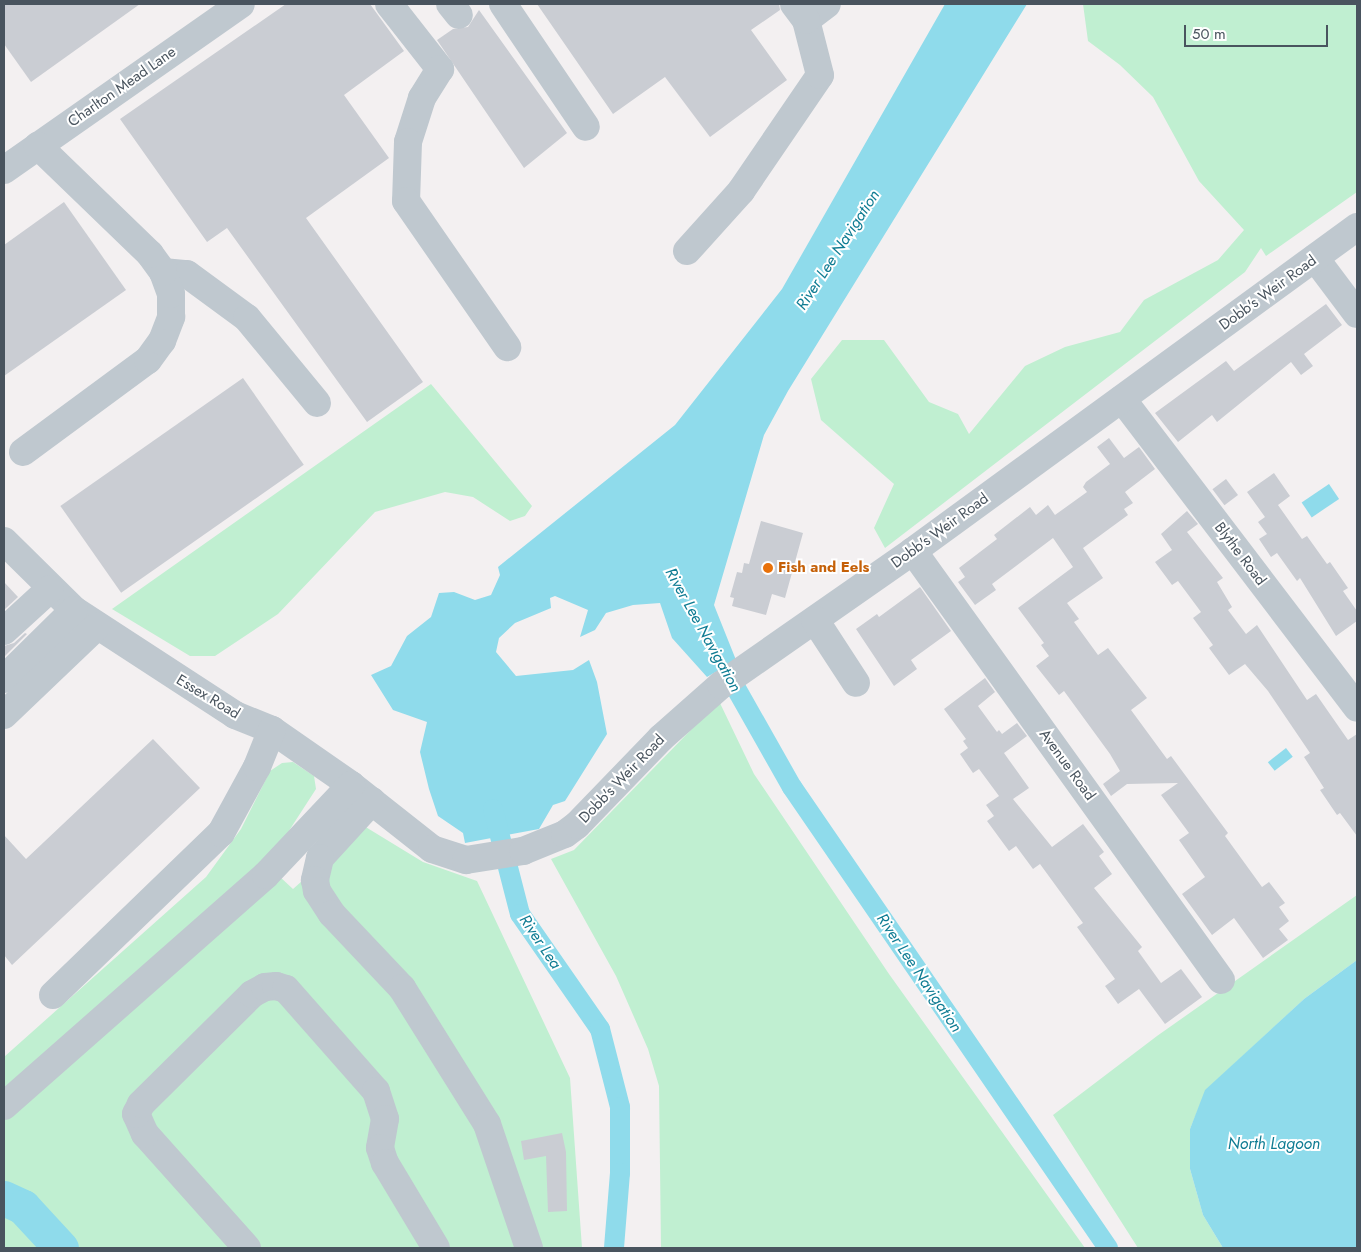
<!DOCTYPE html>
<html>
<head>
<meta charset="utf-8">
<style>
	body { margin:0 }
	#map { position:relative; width:1361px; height:1252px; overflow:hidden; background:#f3f0f1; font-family:Jost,sans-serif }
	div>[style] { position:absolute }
	.green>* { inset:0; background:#c0efd1 }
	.water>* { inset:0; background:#8fdbeb; transform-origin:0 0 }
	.canal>* { height:20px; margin:-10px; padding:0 10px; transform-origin:10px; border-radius:10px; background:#8fdbeb }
	.river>* { height:35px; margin:-17.5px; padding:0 17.5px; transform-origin:17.5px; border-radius:17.5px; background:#8fdbeb }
	.building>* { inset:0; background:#cacdd3; transform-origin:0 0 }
	.minor>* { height:28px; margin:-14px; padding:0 14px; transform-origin:14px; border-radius:14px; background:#bfc8cf }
	.dots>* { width:14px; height:14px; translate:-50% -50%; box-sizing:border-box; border:2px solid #fff; border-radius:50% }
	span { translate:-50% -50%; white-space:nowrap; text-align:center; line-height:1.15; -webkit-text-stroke:4px #fff; paint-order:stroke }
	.street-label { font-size:15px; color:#49545e }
	.food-label { font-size:15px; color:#c56008; font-weight:700 }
	.left { translate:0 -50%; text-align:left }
	.water-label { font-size:16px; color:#0f7c93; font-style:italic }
	.frame { position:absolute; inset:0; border:5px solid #49545e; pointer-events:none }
	.scale { position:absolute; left:1184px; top:25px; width:144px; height:22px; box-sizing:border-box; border:2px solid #49545e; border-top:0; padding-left:6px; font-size:15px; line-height:18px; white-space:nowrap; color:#49545e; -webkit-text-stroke:4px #fff; paint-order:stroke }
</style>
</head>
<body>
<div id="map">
	<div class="green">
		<i style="clip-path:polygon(1083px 4px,1357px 4px,1357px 192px,1266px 256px,1261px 248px,1245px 272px,885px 548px,874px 528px,894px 484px,821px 420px,811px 379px,842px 340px,884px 340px,929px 402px,958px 414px,969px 434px,1025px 366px,1065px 347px,1120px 332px,1144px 300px,1218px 260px,1244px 230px,1199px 181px,1153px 97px,1120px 65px,1088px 41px)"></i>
		<i style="clip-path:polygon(431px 384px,532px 506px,525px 516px,510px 521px,473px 497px,445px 492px,375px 512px,278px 614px,215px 656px,190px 656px,112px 609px)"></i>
		<i style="clip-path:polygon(719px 701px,754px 774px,889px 974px,1085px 1248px,661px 1248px,659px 1086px,648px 1049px,616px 976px,551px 859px,574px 850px)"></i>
		<i style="clip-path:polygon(293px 762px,314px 776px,316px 789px,272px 857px,4px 1094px,4px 1057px,206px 877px,241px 829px,270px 771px,282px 763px)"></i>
		<i style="clip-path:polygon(364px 826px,423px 862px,477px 881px,570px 1078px,582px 1248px,4px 1248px,4px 1110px,279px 876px,293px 889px)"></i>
		<i style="clip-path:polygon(1357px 895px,1357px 960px,1304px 999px,1206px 1090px,1190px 1129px,1190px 1169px,1203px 1215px,1223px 1248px,1138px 1248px,1053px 1115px,1157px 1036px)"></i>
	</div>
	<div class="water">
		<i style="clip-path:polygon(945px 4px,1027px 4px,788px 391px,764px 435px,714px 605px,736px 660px,707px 677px,672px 638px,660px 603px,633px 605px,606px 613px,595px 630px,580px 637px,588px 610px,555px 596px,550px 598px,551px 608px,515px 623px,499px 638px,496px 652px,516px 676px,573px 670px,589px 660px,597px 682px,607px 734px,565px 801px,553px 805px,539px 829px,465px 843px,463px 833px,438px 816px,429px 789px,420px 752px,427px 722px,393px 710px,371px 675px,391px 666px,407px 636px,431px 617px,439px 593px,454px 592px,475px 600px,491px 595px,500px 575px,498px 567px,675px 425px,782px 289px)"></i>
		<i style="left:1329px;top:484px;width:18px;height:33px;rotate:56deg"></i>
		<i style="left:1286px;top:748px;width:11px;height:23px;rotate:52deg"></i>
		<i style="clip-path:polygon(1357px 960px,1357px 1248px,1223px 1248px,1203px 1215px,1190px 1169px,1190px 1129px,1205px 1090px,1304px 999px)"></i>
	</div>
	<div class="canal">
		<i style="left:724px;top:667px;width:138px;rotate:60.5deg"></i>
		<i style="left:792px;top:787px;width:559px;rotate:55.57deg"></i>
		<i style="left:493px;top:809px;width:108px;rotate:75.6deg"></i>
		<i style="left:520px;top:914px;width:140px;rotate:55.2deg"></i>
		<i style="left:600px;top:1029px;width:81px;rotate:75.6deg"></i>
		<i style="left:620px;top:1107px;width:66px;rotate:90deg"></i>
		<i style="left:620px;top:1173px;width:75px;rotate:94.6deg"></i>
	</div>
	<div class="river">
		<i style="left:4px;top:1198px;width:21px;rotate:25deg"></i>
		<i style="left:23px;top:1207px;width:56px;rotate:47.2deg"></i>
	</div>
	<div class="building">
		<i style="clip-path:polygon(4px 4px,140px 4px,31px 82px,4px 44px)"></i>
		<i style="clip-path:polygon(286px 4px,370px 4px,404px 51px,344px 95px,389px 158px,306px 218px,423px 382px,367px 422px,227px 228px,207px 242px,120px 119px)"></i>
		<i style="clip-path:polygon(537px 4px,779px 4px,780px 10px,751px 30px,787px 80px,710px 137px,665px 77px,613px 114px)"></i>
		<i style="clip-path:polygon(479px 10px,567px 133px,524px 168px,437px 40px,453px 29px,468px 27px)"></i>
		<i style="clip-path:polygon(64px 202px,126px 290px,4px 376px,4px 245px)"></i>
		<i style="clip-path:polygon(1326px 304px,1342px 325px,1304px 354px,1313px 366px,1301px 375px,1291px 362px,1217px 422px,1212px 415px,1178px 442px,1155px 413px,1226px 361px,1234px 371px)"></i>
		<i style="left:243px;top:378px;width:106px;height:223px;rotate:55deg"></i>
		<i style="clip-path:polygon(1109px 438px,1124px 458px,1139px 447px,1155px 469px,1125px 492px,1133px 503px,1124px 509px,1128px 515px,1083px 548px,1103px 578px,1067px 603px,1079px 619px,1074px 622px,1098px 655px,1108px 648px,1147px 698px,1131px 710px,1167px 759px,1171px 756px,1228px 833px,1225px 836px,1262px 887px,1269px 882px,1285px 903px,1279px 907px,1289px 921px,1279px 929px,1288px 940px,1263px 958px,1234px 918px,1212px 935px,1182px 894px,1205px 877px,1179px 840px,1189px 833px,1161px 795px,1178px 783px,1127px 784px,1111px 796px,1103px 784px,1120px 771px,1110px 754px,1064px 691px,1059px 695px,1036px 666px,1049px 656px,1041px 645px,1044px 643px,1018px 608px,1073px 567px,1053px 538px,992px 584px,996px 590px,975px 605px,958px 582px,965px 577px,959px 568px,997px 539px,994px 535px,1030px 507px,1036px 515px,1048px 505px,1055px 515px,1087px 492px,1083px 487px,1086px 482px,1110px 464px,1097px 447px)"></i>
		<i style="clip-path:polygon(1274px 473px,1290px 496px,1278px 505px,1302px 539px,1307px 536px,1327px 564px,1330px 562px,1348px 588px,1343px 591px,1357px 611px,1357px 621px,1336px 636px,1300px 578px,1297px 581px,1277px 553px,1271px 557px,1259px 539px,1267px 534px,1258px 522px,1265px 517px,1247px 492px)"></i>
		<i style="left:1226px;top:479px;width:20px;height:17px;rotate:53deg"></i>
		<i style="clip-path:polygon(1187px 511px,1198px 524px,1187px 532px,1223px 578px,1217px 582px,1232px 607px,1228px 610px,1246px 634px,1257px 625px,1307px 700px,1316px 694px,1348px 740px,1357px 734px,1357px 836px,1340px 813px,1337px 815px,1320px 790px,1324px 788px,1304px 757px,1310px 753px,1268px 691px,1245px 664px,1229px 675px,1209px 648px,1213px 645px,1193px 618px,1201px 612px,1178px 581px,1172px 585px,1155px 562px,1172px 550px,1161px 534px)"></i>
		<i style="clip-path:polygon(761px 521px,803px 533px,785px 598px,772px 594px,766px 615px,732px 606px,734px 598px,730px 597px,737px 572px,742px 573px,744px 563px,749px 564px)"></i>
		<i style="clip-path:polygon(4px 582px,18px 597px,4px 610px)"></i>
		<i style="clip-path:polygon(920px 587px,951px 631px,911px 660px,917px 669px,894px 686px,856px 629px,877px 614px,879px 617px)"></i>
		<i style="clip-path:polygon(25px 633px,27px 634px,4px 657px,4px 646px,14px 643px)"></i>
		<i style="clip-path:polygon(985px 678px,995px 692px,978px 706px,997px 732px,999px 730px,1002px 734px,1017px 723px,1027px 736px,1004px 753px,1029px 788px,1013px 799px,1052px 847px,1083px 824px,1104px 852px,1099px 856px,1112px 874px,1094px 888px,1142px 947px,1138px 951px,1161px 983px,1181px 969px,1202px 997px,1165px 1024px,1139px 989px,1118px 1004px,1105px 986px,1115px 979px,1077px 927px,1083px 923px,1040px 864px,1033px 869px,1016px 846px,1009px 851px,987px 821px,994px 816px,986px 805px,999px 796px,979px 769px,973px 773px,960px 754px,968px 748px,963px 741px,966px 739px,944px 709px)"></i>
		<i style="clip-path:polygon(153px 739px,200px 788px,12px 965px,4px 955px,4px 835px,26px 859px)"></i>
		<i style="clip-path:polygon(562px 1133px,566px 1152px,567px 1211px,548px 1212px,546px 1156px,524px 1160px,521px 1141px)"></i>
	</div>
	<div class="minor">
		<i style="left:389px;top:4px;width:83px;rotate:51.9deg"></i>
		<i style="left:440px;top:69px;width:34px;rotate:122deg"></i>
		<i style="left:422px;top:98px;width:46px;rotate:107.7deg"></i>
		<i style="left:408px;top:142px;width:59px;rotate:91.9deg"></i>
		<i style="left:406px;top:201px;width:178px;rotate:55.3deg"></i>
		<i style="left:450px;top:4px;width:14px;rotate:51deg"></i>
		<i style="left:503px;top:4px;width:148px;rotate:56deg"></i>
		<i style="left:806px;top:20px;width:26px;rotate:-37deg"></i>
		<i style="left:4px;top:170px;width:289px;rotate:-35deg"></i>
		<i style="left:687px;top:251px;width:81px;rotate:-48deg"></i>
		<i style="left:741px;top:191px;width:140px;rotate:-55.7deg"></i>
		<i style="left:820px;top:75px;width:57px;rotate:-104.3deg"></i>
		<i style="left:806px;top:20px;width:20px;rotate:-127deg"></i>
		<i style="left:1315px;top:258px;width:70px;rotate:53.1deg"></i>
		<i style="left:163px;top:272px;width:24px;rotate:5deg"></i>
		<i style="left:187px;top:274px;width:74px;rotate:36.3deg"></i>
		<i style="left:247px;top:318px;width:110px;rotate:50.5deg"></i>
		<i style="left:1122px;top:399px;width:388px;rotate:52.7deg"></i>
		<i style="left:23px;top:452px;width:155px;rotate:-36.4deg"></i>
		<i style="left:148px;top:360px;width:24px;rotate:-54deg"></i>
		<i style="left:162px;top:341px;width:26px;rotate:-69deg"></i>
		<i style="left:171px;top:317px;width:23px;rotate:-90deg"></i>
		<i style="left:171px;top:294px;width:23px;rotate:-110deg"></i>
		<i style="left:163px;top:272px;width:22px;rotate:-126deg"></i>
		<i style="left:150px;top:254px;width:156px;rotate:-136deg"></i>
		<i style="left:4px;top:541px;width:98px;rotate:44.6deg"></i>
		<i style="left:74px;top:610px;width:192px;rotate:33.1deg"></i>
		<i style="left:235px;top:715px;width:40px;rotate:22deg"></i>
		<i style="left:272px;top:730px;width:96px;rotate:34.8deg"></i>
		<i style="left:351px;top:785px;width:103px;rotate:38.3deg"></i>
		<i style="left:432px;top:849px;width:36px;rotate:18deg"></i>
		<i style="left:466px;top:860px;width:58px;rotate:-9deg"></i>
		<i style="left:523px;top:851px;width:45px;rotate:-22deg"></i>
		<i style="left:565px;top:834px;width:15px;rotate:-37deg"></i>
		<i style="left:577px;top:825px;width:121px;rotate:-46deg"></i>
		<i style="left:661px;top:738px;width:80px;rotate:-41.5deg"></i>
		<i style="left:721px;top:685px;width:234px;rotate:-34.9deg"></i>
		<i style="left:913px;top:551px;width:550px;rotate:-36.12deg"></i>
		<i style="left:913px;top:551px;width:528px;rotate:54.32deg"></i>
		<i style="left:815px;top:620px;width:75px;rotate:56.9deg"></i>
		<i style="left:4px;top:631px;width:62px;rotate:-42.4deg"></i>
		<i style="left:4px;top:679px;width:98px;rotate:-44.6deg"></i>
		<i style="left:4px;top:715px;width:129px;rotate:-43.7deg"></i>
		<i style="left:372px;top:801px;width:77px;rotate:132.4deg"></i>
		<i style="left:320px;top:858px;width:23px;rotate:103deg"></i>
		<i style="left:315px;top:880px;width:11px;rotate:80deg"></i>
		<i style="left:317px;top:891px;width:27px;rotate:57deg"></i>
		<i style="left:332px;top:914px;width:102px;rotate:46.6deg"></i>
		<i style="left:402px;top:988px;width:160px;rotate:58deg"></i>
		<i style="left:487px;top:1124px;width:131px;rotate:71.3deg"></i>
		<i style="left:53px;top:995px;width:233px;rotate:-44deg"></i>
		<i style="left:221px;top:833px;width:75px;rotate:-61.4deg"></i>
		<i style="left:257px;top:767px;width:40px;rotate:-68deg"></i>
		<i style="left:4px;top:1106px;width:349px;rotate:-41.4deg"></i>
		<i style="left:266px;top:875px;width:124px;rotate:-46.6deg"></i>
		<i style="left:247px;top:1248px;width:153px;rotate:-131.8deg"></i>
		<i style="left:145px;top:1134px;width:22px;rotate:-114deg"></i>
		<i style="left:136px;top:1114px;width:11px;rotate:-63deg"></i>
		<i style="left:141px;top:1104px;width:156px;rotate:-44.7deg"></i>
		<i style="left:252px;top:994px;width:15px;rotate:-28deg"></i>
		<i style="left:265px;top:987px;width:11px;rotate:-5deg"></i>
		<i style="left:276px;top:986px;width:10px;rotate:17deg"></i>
		<i style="left:286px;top:989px;width:136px;rotate:48.6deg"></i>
		<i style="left:376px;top:1091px;width:29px;rotate:72deg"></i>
		<i style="left:385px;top:1119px;width:29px;rotate:100deg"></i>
		<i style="left:380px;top:1148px;width:16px;rotate:72deg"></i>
		<i style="left:385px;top:1163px;width:99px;rotate:59deg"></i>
	</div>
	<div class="dots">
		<i style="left:768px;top:568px;background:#e8710a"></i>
	</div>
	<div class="street-label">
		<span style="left:122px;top:87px;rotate:-35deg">Charlton Mead Lane</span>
		<span style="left:1268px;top:293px;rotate:-36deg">Dobb's Weir Road</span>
		<span style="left:940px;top:531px;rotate:-36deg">Dobb's Weir Road</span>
		<span style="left:1240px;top:554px;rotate:53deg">Blythe Road</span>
		<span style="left:208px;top:697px;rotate:31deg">Essex Road</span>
		<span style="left:1067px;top:765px;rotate:54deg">Avenue Road</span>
		<span style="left:622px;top:779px;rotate:-46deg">Dobb's Weir Road</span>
	</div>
	<div class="food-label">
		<span class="left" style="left:778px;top:568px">Fish and Eels</span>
	</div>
	<div class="water-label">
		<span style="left:838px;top:250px;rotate:-57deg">River Lee Navigation</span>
		<span style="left:703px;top:630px;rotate:61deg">River Lee Navigation</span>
		<span style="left:540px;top:942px;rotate:56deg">River Lea</span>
		<span style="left:919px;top:973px;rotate:56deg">River Lee Navigation</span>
		<span style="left:1274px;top:1144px">North Lagoon</span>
	</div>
	<div class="frame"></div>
	<div class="scale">50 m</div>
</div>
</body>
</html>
